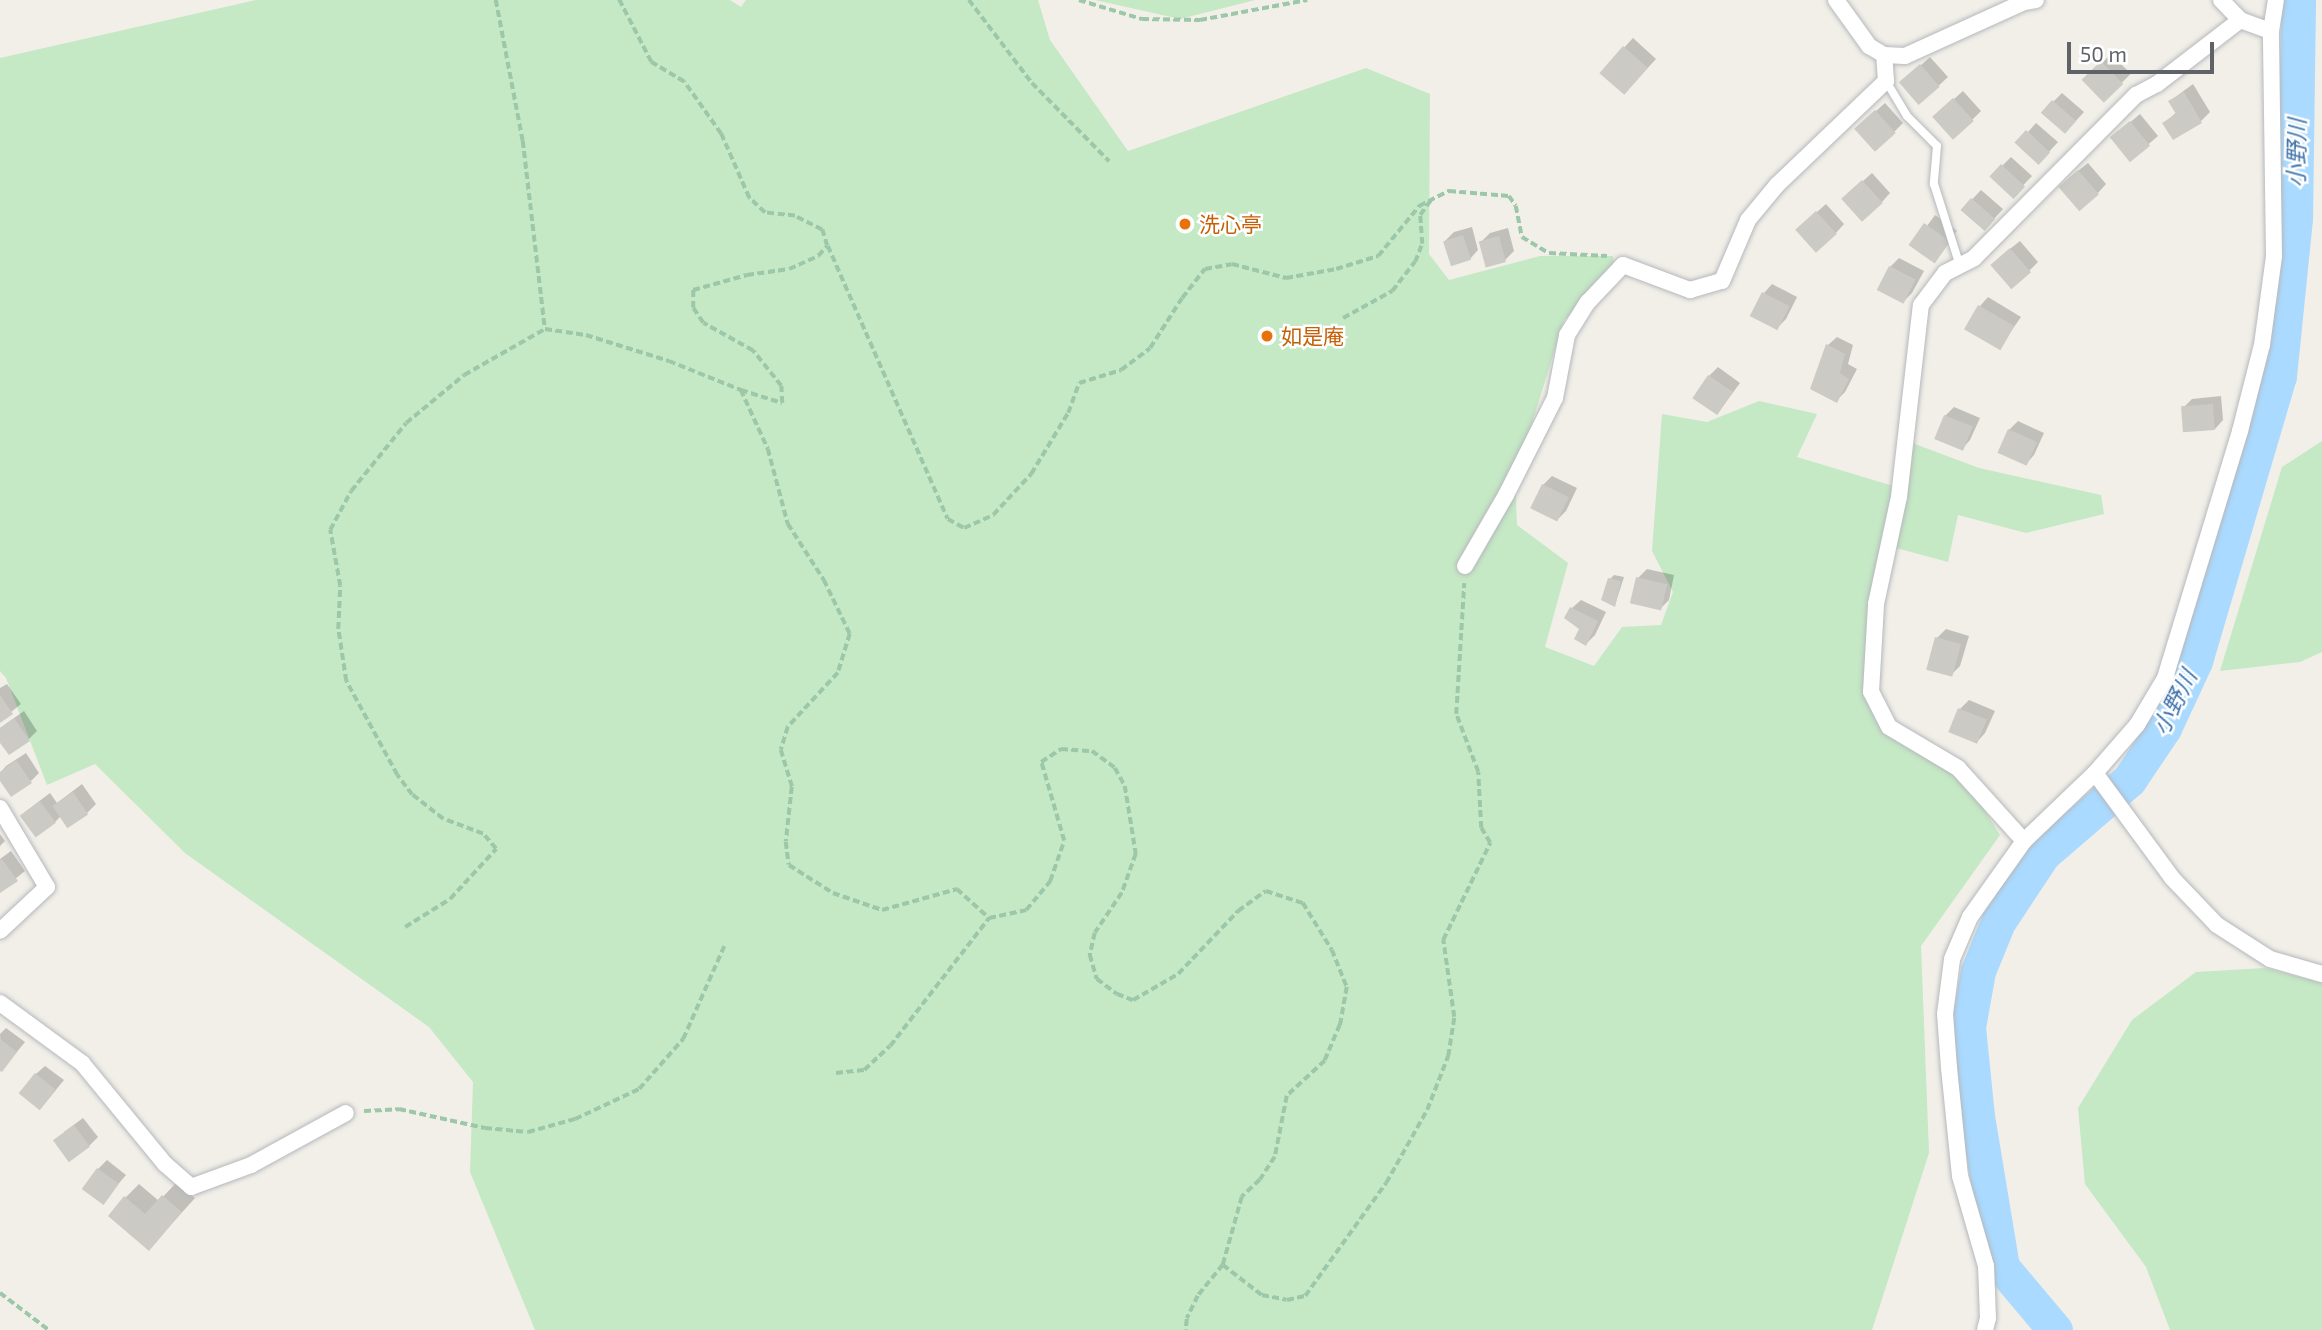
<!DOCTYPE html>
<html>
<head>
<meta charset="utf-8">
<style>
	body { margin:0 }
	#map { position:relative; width:2322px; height:1330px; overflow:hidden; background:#f1efe8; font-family:"Exo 2","Noto Sans JP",sans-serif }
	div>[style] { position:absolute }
	.green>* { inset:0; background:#c5e8c5 }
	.shadow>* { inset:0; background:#0003; transform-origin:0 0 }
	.river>* { height:35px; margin:-17.5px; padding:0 17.5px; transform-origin:17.5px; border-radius:17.5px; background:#aadaff }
	.building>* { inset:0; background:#cccac5; transform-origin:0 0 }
	.path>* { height:3.5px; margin-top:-1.75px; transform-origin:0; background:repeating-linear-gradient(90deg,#9cc7a9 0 7px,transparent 0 10.5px) }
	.roads { filter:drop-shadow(0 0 2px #b5b8bc) drop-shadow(0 0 2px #b5b8bc) }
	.lane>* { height:8px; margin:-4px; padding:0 4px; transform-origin:4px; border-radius:4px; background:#fff }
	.street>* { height:16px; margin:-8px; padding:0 8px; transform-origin:8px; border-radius:8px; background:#fff }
	.dots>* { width:19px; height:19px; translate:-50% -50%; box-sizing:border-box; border:4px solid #fff; border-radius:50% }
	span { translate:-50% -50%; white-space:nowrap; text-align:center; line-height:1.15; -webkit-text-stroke:5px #fff; paint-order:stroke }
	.food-label { font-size:21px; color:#c56008 }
	.left { translate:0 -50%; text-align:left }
	.water-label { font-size:23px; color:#4174aa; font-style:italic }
	.scale { position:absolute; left:2067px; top:42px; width:147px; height:32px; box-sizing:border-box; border:4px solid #5f6368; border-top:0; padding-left:9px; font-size:21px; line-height:24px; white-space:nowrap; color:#5f6368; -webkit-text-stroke:5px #fff; paint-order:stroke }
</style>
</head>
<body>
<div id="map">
	<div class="green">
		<i style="clip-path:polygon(256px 0,730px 0,741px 7px,746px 0,1038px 0,1050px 40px,1128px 151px,1366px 68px,1430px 94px,1429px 254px,1449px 280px,1540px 256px,1613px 256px,1615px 273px,1564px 320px,1515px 478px,1517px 525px,1568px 563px,1545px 647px,1594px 666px,1622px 627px,1661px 625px,1673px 592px,1652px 551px,1662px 414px,1707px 422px,1759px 401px,1817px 414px,1797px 457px,1900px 488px,1907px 441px,1979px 468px,2101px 495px,2104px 514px,2026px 533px,1958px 515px,1948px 562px,1889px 546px,1871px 692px,1883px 733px,1958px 768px,2000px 835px,1921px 946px,1929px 1153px,1872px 1330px,535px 1330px,470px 1172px,473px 1082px,429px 1027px,185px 853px,95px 764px,47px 785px,6px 678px,0 671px,0 58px)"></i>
		<i style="clip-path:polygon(1095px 0,1255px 0,1180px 19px)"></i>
		<i style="clip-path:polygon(2322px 441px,2322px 652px,2300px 662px,2220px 671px,2282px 467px)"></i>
		<i style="clip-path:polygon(2265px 968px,2322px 983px,2322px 1330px,2170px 1330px,2146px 1267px,2085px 1184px,2078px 1108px,2132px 1020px,2196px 972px)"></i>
	</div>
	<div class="shadow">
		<i style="clip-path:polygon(1633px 38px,1656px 59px,1633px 84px,1601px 73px)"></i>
		<i style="left:2111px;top:54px;width:28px;height:37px;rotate:45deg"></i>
		<i style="clip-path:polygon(1930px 57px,1948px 77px,1920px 103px,1911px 74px)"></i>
		<i style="clip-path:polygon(2193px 84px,2210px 112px,2201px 121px,2164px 123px,2177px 112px,2170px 101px)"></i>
		<i style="clip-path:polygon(1963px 91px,1981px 111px,1972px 120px,1944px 108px)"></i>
		<i style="clip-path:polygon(2062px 93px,2084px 112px,2074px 123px,2053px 102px)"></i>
		<i style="clip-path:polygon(1885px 103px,1903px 123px,1894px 132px,1866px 120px)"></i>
		<i style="clip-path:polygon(2140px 114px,2158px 136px,2130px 160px,2121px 130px)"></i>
		<i style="clip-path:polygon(2036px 123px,2058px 142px,2048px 153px,2028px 132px)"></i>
		<i style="clip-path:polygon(2011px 157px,2032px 176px,2013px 196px,2002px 166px)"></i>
		<i style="clip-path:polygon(2088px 163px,2106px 184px,2098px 193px,2069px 178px)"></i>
		<i style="clip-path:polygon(1872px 173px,1890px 193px,1882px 202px,1853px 190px)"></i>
		<i style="clip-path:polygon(1981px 190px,2003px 209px,1993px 220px,1962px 210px)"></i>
		<i style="clip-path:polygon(1826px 204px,1844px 224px,1836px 233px,1807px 221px)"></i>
		<i style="left:1935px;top:215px;width:27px;height:38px;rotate:36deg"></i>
		<i style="clip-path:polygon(1472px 227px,1478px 250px,1470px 259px,1445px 241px,1454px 232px)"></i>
		<i style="clip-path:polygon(1508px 228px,1514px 251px,1505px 260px,1481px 242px,1490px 233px)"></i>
		<i style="clip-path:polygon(2020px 241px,2038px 262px,2029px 271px,2001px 256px)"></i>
		<i style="clip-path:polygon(1899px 258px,1924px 271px,1912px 293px,1903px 302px,1890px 267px)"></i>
		<i style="clip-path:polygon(1772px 284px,1797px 297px,1786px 319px,1777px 328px,1764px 293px)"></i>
		<i style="clip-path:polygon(1988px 297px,2021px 317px,2000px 347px,1980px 306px)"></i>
		<i style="clip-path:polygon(1837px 337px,1853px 345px,1848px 364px,1857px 369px,1845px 392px,1836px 401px,1828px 345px)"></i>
		<i style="clip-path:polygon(1718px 367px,1740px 383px,1718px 413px,1709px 376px)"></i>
		<i style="clip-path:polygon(2221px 396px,2223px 420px,2215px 429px,2183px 408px,2192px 399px)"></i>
		<i style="clip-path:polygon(1954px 407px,1980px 418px,1970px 440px,1962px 449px,1945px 416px)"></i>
		<i style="clip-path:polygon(2018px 421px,2044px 433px,2034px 455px,2026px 464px,2009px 430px)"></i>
		<i style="clip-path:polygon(1552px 476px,1577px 488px,1566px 511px,1557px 520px,1543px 485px)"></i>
		<i style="clip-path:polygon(1647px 569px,1674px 575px,1669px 600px,1660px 609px,1638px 578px)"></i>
		<i style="clip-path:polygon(1614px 575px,1624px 577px,1615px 605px,1610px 579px)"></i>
		<i style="clip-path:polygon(1581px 600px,1606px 612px,1595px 635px,1586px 644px,1572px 608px)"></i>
		<i style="clip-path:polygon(1946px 629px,1969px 636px,1960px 666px,1951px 675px,1937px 638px)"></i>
		<i style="clip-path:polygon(7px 684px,21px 704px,0 721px,0 688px)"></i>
		<i style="clip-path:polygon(1969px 700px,1995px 711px,1985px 733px,1977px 742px,1950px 731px,1960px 709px)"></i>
		<i style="clip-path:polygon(24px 711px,37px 731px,29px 739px,0 739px,0 728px)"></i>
		<i style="clip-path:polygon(26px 753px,39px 773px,31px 781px,0 778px,0 773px,6px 766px)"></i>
		<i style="clip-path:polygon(82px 784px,96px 804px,87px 813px,61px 816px,55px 822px,21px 815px,50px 793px,57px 803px)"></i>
		<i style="clip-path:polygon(0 834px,5px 841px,0 846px)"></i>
		<i style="clip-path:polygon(11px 851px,25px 871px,0 891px,0 859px)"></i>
		<i style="clip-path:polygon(6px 1028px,25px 1042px,2px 1070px,0 1034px)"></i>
		<i style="clip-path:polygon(45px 1066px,64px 1080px,41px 1108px,36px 1074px)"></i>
		<i style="clip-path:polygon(83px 1118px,98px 1137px,89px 1146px,64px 1132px)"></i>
		<i style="clip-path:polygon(107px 1160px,126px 1175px,103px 1202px,98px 1169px)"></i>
		<i style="clip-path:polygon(176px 1183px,195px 1198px,149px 1249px,125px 1198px,139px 1184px,159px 1201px)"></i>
	</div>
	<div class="river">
		<i style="left:2055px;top:1330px;width:82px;rotate:-130.1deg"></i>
		<i style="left:2002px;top:1267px;width:153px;rotate:-99.4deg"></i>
		<i style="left:1977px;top:1116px;width:89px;rotate:-95.8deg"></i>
		<i style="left:1968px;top:1027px;width:57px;rotate:-79.9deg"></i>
		<i style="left:1978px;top:971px;width:53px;rotate:-67.8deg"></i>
		<i style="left:1998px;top:922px;width:82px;rotate:-56.5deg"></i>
		<i style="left:2043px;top:854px;width:113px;rotate:-40.7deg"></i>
		<i style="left:2129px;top:780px;width:63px;rotate:-56.1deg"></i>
		<i style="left:2164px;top:728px;width:74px;rotate:-65.2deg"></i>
		<i style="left:2195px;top:661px;width:297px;rotate:-73.6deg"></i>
		<i style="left:2279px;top:376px;width:159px;rotate:-84.2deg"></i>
		<i style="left:2295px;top:218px;width:218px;rotate:-89.2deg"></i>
	</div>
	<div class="building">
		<i style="left:1623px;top:46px;width:33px;height:36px;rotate:41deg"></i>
		<i style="left:2101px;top:61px;width:32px;height:27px;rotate:46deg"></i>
		<i style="left:1920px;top:64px;width:30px;height:28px;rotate:49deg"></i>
		<i style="clip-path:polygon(2184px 92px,2202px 123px,2173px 140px,2162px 123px,2176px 114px,2168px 101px)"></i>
		<i style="left:1953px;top:98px;width:31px;height:28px;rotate:48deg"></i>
		<i style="left:2052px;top:100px;width:32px;height:17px;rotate:41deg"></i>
		<i style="left:1875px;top:110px;width:31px;height:28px;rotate:48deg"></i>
		<i style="left:2130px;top:121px;width:32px;height:26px;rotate:51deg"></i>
		<i style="left:2026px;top:130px;width:33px;height:17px;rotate:43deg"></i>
		<i style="left:2001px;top:164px;width:33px;height:17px;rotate:43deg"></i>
		<i style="left:2078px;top:170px;width:32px;height:26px;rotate:49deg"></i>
		<i style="left:1862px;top:180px;width:31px;height:28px;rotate:48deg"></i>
		<i style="left:1971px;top:198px;width:32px;height:16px;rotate:41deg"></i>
		<i style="left:1816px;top:211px;width:31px;height:28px;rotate:48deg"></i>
		<i style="left:1924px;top:223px;width:32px;height:27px;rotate:35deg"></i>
		<i style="left:1463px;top:235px;width:26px;height:21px;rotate:72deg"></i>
		<i style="left:1499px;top:236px;width:27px;height:21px;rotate:75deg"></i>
		<i style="left:2010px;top:248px;width:32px;height:26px;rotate:49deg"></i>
		<i style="left:1889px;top:266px;width:30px;height:27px;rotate:27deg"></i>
		<i style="left:1762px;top:292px;width:31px;height:27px;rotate:27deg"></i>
		<i style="left:1978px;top:305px;width:42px;height:28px;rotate:30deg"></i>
		<i style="clip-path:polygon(1826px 344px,1845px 354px,1840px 373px,1849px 379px,1837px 403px,1810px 389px)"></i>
		<i style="left:1708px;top:375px;width:30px;height:28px;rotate:34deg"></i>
		<i style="left:2213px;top:404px;width:26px;height:32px;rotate:86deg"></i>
		<i style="left:1944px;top:415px;width:31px;height:26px;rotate:22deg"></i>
		<i style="left:2008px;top:429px;width:32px;height:26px;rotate:24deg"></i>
		<i style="left:1542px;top:484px;width:30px;height:27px;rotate:26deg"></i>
		<i style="left:1636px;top:577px;width:32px;height:27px;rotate:13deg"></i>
		<i style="clip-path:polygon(1608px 578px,1621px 581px,1615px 607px,1601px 600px)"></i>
		<i style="clip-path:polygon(1570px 607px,1598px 621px,1586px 646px,1574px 639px,1579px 629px,1564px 618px)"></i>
		<i style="left:1935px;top:637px;width:27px;height:34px;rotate:15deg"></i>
		<i style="clip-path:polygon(0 695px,13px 714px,0 723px)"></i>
		<i style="left:1958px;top:708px;width:31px;height:26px;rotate:22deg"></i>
		<i style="clip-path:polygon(14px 718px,30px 741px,9px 755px,0 743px,0 728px)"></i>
		<i style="clip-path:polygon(16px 760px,32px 783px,11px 797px,0 781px,0 772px)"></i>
		<i style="left:73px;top:792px;width:27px;height:25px;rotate:56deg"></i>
		<i style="left:40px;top:801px;width:27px;height:25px;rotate:54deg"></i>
		<i style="clip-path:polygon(2px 859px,18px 881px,0 893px,0 860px)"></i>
		<i style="clip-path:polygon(0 1039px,17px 1052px,2px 1072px,0 1071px)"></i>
		<i style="left:35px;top:1073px;width:27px;height:26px;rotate:39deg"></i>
		<i style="left:74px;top:1125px;width:27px;height:26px;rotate:54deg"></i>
		<i style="left:97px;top:1168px;width:27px;height:26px;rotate:36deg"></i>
		<i style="clip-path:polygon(162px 1195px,182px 1212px,149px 1251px,108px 1216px,124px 1196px,145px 1214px)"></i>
	</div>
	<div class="path">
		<i style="left:496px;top:0;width:144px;rotate:79.2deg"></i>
		<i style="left:523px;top:141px;width:189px;rotate:83.3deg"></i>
		<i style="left:969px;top:0;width:104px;rotate:52.8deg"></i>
		<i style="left:1032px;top:83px;width:110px;rotate:45.4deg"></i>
		<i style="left:1079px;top:0;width:66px;rotate:16.8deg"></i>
		<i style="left:1142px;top:19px;width:58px;rotate:1deg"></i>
		<i style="left:1200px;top:20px;width:109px;rotate:-10.6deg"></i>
		<i style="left:828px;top:246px;width:298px;rotate:66.3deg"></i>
		<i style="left:948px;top:519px;width:18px;rotate:29deg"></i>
		<i style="left:964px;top:528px;width:32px;rotate:-24deg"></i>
		<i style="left:993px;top:515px;width:56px;rotate:-47.2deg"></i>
		<i style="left:1031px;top:474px;width:71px;rotate:-58.8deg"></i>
		<i style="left:1068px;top:413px;width:32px;rotate:-70deg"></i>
		<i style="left:1079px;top:383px;width:44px;rotate:-17.2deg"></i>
		<i style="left:1121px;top:370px;width:36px;rotate:-37deg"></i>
		<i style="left:1150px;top:348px;width:59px;rotate:-57.4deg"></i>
		<i style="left:1182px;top:298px;width:37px;rotate:-52deg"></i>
		<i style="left:1205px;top:269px;width:27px;rotate:-10deg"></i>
		<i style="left:1232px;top:264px;width:56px;rotate:14.5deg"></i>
		<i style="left:1286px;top:278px;width:51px;rotate:-10.2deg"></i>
		<i style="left:1336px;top:269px;width:44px;rotate:-17.2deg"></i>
		<i style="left:1378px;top:256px;width:65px;rotate:-50.6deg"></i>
		<i style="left:1419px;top:206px;width:34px;rotate:-27deg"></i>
		<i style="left:1449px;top:191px;width:60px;rotate:4.8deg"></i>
		<i style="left:1509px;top:196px;width:12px;rotate:55deg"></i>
		<i style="left:1516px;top:206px;width:32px;rotate:79deg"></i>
		<i style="left:1522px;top:237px;width:31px;rotate:31deg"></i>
		<i style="left:1549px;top:253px;width:58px;rotate:3deg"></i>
		<i style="left:1343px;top:318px;width:56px;rotate:-28.9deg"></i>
		<i style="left:1392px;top:291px;width:37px;rotate:-52deg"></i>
		<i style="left:1415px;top:262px;width:19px;rotate:-69deg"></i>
		<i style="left:1422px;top:244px;width:29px;rotate:-94deg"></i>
		<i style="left:1420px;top:215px;width:19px;rotate:-54deg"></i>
		<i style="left:741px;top:390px;width:65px;rotate:65.4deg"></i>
		<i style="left:768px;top:449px;width:78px;rotate:75.1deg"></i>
		<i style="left:788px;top:524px;width:67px;rotate:57.3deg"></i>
		<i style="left:824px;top:580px;width:60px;rotate:64.3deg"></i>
		<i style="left:850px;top:634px;width:41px;rotate:107.1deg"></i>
		<i style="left:838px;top:673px;width:74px;rotate:132.8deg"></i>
		<i style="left:788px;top:727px;width:24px;rotate:107deg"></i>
		<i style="left:781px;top:750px;width:39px;rotate:73deg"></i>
		<i style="left:792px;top:787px;width:55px;rotate:96.2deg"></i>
		<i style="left:786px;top:842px;width:23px;rotate:83deg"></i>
		<i style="left:789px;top:865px;width:52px;rotate:32.5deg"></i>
		<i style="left:833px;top:893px;width:52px;rotate:19.1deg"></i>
		<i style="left:882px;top:910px;width:78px;rotate:-15.6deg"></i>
		<i style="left:957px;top:889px;width:43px;rotate:42.2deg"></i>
		<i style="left:405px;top:927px;width:53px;rotate:-31.9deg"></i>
		<i style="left:450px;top:899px;width:68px;rotate:-47.4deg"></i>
		<i style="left:496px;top:849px;width:20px;rotate:-131deg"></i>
		<i style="left:483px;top:834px;width:43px;rotate:-159.4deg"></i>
		<i style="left:443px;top:819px;width:39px;rotate:-142deg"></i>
		<i style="left:412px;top:795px;width:25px;rotate:-127deg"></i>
		<i style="left:397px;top:775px;width:107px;rotate:-118.5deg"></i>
		<i style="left:346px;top:681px;width:53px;rotate:-98.7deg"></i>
		<i style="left:338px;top:629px;width:43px;rotate:-87.3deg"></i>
		<i style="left:340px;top:586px;width:57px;rotate:-100.1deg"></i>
		<i style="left:330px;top:530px;width:44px;rotate:-61.7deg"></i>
		<i style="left:351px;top:491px;width:87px;rotate:-51deg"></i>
		<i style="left:406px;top:423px;width:75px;rotate:-39.6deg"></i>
		<i style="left:464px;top:375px;width:93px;rotate:-29.6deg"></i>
		<i style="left:545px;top:329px;width:41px;rotate:8.3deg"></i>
		<i style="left:586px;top:335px;width:87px;rotate:17.4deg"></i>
		<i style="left:669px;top:361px;width:78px;rotate:21.9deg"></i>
		<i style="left:741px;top:390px;width:43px;rotate:17.6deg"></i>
		<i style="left:782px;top:403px;width:17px;rotate:-93deg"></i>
		<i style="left:781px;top:386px;width:45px;rotate:-128.7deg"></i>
		<i style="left:753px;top:351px;width:57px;rotate:-150.8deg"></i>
		<i style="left:703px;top:323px;width:18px;rotate:-124deg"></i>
		<i style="left:693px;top:308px;width:18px;rotate:-90deg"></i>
		<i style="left:693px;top:290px;width:56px;rotate:-15.5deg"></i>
		<i style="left:747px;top:275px;width:42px;rotate:-8.1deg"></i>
		<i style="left:789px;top:269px;width:32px;rotate:-24deg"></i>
		<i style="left:818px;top:256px;width:13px;rotate:-48deg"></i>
		<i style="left:827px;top:246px;width:17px;rotate:-107deg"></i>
		<i style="left:822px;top:230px;width:30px;rotate:-153deg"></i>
		<i style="left:795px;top:216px;width:30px;rotate:-174deg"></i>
		<i style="left:765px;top:213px;width:22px;rotate:-137deg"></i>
		<i style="left:749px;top:198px;width:70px;rotate:-113.6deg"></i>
		<i style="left:721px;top:134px;width:64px;rotate:-125.4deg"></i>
		<i style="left:684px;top:82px;width:39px;rotate:-149deg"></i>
		<i style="left:651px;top:62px;width:70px;rotate:-117.3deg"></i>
		<i style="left:836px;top:1073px;width:28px;rotate:-6deg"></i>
		<i style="left:864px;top:1070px;width:35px;rotate:-43deg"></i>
		<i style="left:890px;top:1046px;width:162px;rotate:-52.3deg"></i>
		<i style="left:989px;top:918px;width:38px;rotate:-12deg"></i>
		<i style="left:1026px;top:910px;width:38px;rotate:-50deg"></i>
		<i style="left:1050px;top:881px;width:42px;rotate:-70.7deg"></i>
		<i style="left:1064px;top:841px;width:82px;rotate:-106.2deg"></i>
		<i style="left:1041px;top:762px;width:24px;rotate:-33deg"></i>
		<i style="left:1061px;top:749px;width:31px;rotate:4deg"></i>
		<i style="left:1092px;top:751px;width:29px;rotate:36deg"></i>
		<i style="left:1115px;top:768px;width:21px;rotate:61deg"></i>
		<i style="left:1125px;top:786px;width:69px;rotate:80.8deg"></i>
		<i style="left:1136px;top:854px;width:41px;rotate:109.7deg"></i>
		<i style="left:1122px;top:893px;width:48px;rotate:124deg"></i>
		<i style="left:1095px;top:933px;width:23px;rotate:103deg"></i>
		<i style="left:1090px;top:955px;width:25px;rotate:74deg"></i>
		<i style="left:1097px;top:979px;width:25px;rotate:37deg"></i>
		<i style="left:1117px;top:994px;width:17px;rotate:21deg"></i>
		<i style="left:1133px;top:1000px;width:52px;rotate:-30deg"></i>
		<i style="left:1178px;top:974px;width:87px;rotate:-46.4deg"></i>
		<i style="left:1238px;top:911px;width:34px;rotate:-36deg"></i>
		<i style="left:1266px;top:891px;width:39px;rotate:18deg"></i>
		<i style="left:1303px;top:903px;width:55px;rotate:58.3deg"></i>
		<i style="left:1332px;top:950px;width:40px;rotate:68deg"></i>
		<i style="left:1347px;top:987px;width:39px;rotate:100deg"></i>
		<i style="left:1340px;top:1025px;width:39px;rotate:113deg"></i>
		<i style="left:1325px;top:1061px;width:52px;rotate:137.4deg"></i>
		<i style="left:1287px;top:1096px;width:62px;rotate:101.1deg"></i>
		<i style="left:1275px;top:1157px;width:27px;rotate:123deg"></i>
		<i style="left:1260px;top:1180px;width:25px;rotate:137deg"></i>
		<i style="left:1242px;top:1197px;width:71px;rotate:105.6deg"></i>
		<i style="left:1223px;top:1265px;width:40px;rotate:129deg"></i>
		<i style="left:1198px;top:1296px;width:25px;rotate:116deg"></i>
		<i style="left:1187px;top:1319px;width:11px;rotate:95deg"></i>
		<i style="left:364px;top:1111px;width:35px;rotate:-3deg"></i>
		<i style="left:399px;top:1109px;width:88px;rotate:12.5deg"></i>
		<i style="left:485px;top:1128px;width:43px;rotate:5.3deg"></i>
		<i style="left:528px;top:1132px;width:49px;rotate:-15.5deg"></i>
		<i style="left:575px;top:1119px;width:71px;rotate:-25.1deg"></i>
		<i style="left:639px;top:1089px;width:67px;rotate:-48.7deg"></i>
		<i style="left:683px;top:1039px;width:104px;rotate:-66.1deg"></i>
		<i style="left:1223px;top:1265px;width:49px;rotate:37.6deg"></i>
		<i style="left:1262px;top:1295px;width:25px;rotate:11deg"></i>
		<i style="left:1287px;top:1300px;width:18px;rotate:-13deg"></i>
		<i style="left:1305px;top:1296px;width:139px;rotate:-54.4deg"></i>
		<i style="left:1386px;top:1183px;width:84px;rotate:-60.7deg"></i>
		<i style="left:1427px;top:1110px;width:58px;rotate:-68.7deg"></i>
		<i style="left:1448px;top:1056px;width:39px;rotate:-81deg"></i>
		<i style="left:1454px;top:1017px;width:78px;rotate:-98.1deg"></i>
		<i style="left:1443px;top:940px;width:108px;rotate:-64.1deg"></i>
		<i style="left:1490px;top:843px;width:17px;rotate:-121deg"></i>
		<i style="left:1481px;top:828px;width:56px;rotate:-93.1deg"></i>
		<i style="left:1478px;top:772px;width:62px;rotate:-110.8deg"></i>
		<i style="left:1456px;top:714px;width:131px;rotate:-86.5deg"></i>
		<i style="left:0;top:1293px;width:61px;rotate:37.1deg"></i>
	</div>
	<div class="roads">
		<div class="lane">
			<i style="left:1886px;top:81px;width:41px;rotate:59deg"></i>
			<i style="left:1907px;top:116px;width:42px;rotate:45deg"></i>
			<i style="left:1937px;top:146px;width:38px;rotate:95deg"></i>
			<i style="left:1934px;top:184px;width:83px;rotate:72.4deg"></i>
		</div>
		<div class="street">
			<i style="left:1836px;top:0;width:57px;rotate:54.3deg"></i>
			<i style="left:1869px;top:46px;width:17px;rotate:31deg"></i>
			<i style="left:1884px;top:55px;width:21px;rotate:3deg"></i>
			<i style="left:1905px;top:56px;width:131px;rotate:-24.4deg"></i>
			<i style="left:2024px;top:2px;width:12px;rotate:-9deg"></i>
			<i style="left:2221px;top:0;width:28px;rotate:46deg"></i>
			<i style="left:2240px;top:20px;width:33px;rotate:20deg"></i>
			<i style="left:1465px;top:566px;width:82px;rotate:-60deg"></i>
			<i style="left:1506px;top:495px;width:109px;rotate:-63.2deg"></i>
			<i style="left:1555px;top:398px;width:64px;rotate:-79.2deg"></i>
			<i style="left:1567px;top:335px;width:39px;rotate:-58deg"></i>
			<i style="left:1588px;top:302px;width:51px;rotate:-46.6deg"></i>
			<i style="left:1623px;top:265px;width:72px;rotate:20.5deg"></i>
			<i style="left:1690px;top:290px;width:33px;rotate:-16deg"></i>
			<i style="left:1722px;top:281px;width:66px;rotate:-66.9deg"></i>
			<i style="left:1748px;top:220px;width:45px;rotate:-50.4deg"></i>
			<i style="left:1777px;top:185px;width:151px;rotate:-43.7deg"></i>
			<i style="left:1886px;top:81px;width:26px;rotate:-94deg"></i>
			<i style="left:2095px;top:773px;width:130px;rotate:53.7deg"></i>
			<i style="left:2172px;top:878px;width:65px;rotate:46.2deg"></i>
			<i style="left:2217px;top:925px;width:63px;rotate:32.7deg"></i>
			<i style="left:2270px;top:959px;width:54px;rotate:16.1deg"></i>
			<i style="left:0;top:808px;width:92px;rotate:59.3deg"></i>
			<i style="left:47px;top:887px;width:64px;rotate:136.9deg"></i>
			<i style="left:2024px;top:841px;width:98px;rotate:-132.1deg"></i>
			<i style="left:1958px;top:768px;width:80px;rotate:-149.3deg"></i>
			<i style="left:1889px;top:727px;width:39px;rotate:-117deg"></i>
			<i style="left:1871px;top:692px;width:88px;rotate:-86.7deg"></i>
			<i style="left:1876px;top:604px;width:109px;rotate:-77.9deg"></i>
			<i style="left:1899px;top:497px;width:193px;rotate:-83.5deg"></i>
			<i style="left:1921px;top:305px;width:40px;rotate:-53deg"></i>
			<i style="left:1945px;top:273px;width:33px;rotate:-27deg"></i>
			<i style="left:1974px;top:258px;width:230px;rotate:-45.2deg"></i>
			<i style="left:2136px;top:95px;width:24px;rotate:-28deg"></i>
			<i style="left:2157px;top:84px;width:105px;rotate:-37.6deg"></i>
			<i style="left:0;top:1003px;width:102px;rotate:36.2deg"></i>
			<i style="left:82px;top:1063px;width:131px;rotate:50.6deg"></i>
			<i style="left:165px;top:1164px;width:35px;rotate:41deg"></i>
			<i style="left:191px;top:1187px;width:64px;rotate:-20.1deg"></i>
			<i style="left:251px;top:1165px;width:108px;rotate:-28.7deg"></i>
			<i style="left:1985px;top:1330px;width:12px;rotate:-76deg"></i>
			<i style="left:1988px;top:1318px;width:52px;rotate:-92.2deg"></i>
			<i style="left:1986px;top:1266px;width:94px;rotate:-106.1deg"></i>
			<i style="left:1960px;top:1176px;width:109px;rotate:-95.8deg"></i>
			<i style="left:1949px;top:1068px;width:54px;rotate:-94.2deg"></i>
			<i style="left:1945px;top:1014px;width:55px;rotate:-82.7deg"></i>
			<i style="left:1952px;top:959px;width:46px;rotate:-66.8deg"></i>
			<i style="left:1970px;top:917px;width:93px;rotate:-54.6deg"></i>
			<i style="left:2024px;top:841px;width:98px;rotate:-43.8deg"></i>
			<i style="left:2095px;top:773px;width:64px;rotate:-48.8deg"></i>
			<i style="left:2137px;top:725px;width:55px;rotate:-59.2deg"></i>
			<i style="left:2165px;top:678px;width:258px;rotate:-73.1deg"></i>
			<i style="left:2240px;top:431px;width:89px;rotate:-75.7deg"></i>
			<i style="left:2262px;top:345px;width:90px;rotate:-82.3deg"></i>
			<i style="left:2274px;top:256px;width:225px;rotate:-90.8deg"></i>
			<i style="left:2271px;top:31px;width:31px;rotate:-81deg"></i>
		</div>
	</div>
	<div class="dots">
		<i style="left:1185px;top:224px;background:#e8710a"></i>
		<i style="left:1267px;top:336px;background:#e8710a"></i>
	</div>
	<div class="food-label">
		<span class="left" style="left:1199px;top:224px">洗心亭</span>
		<span class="left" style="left:1281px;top:336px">如是庵</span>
	</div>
	<div class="water-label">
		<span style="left:2296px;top:153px;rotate:-89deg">小野川</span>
		<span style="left:2174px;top:702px;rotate:-63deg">小野川</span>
	</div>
	<div class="scale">50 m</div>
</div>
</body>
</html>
